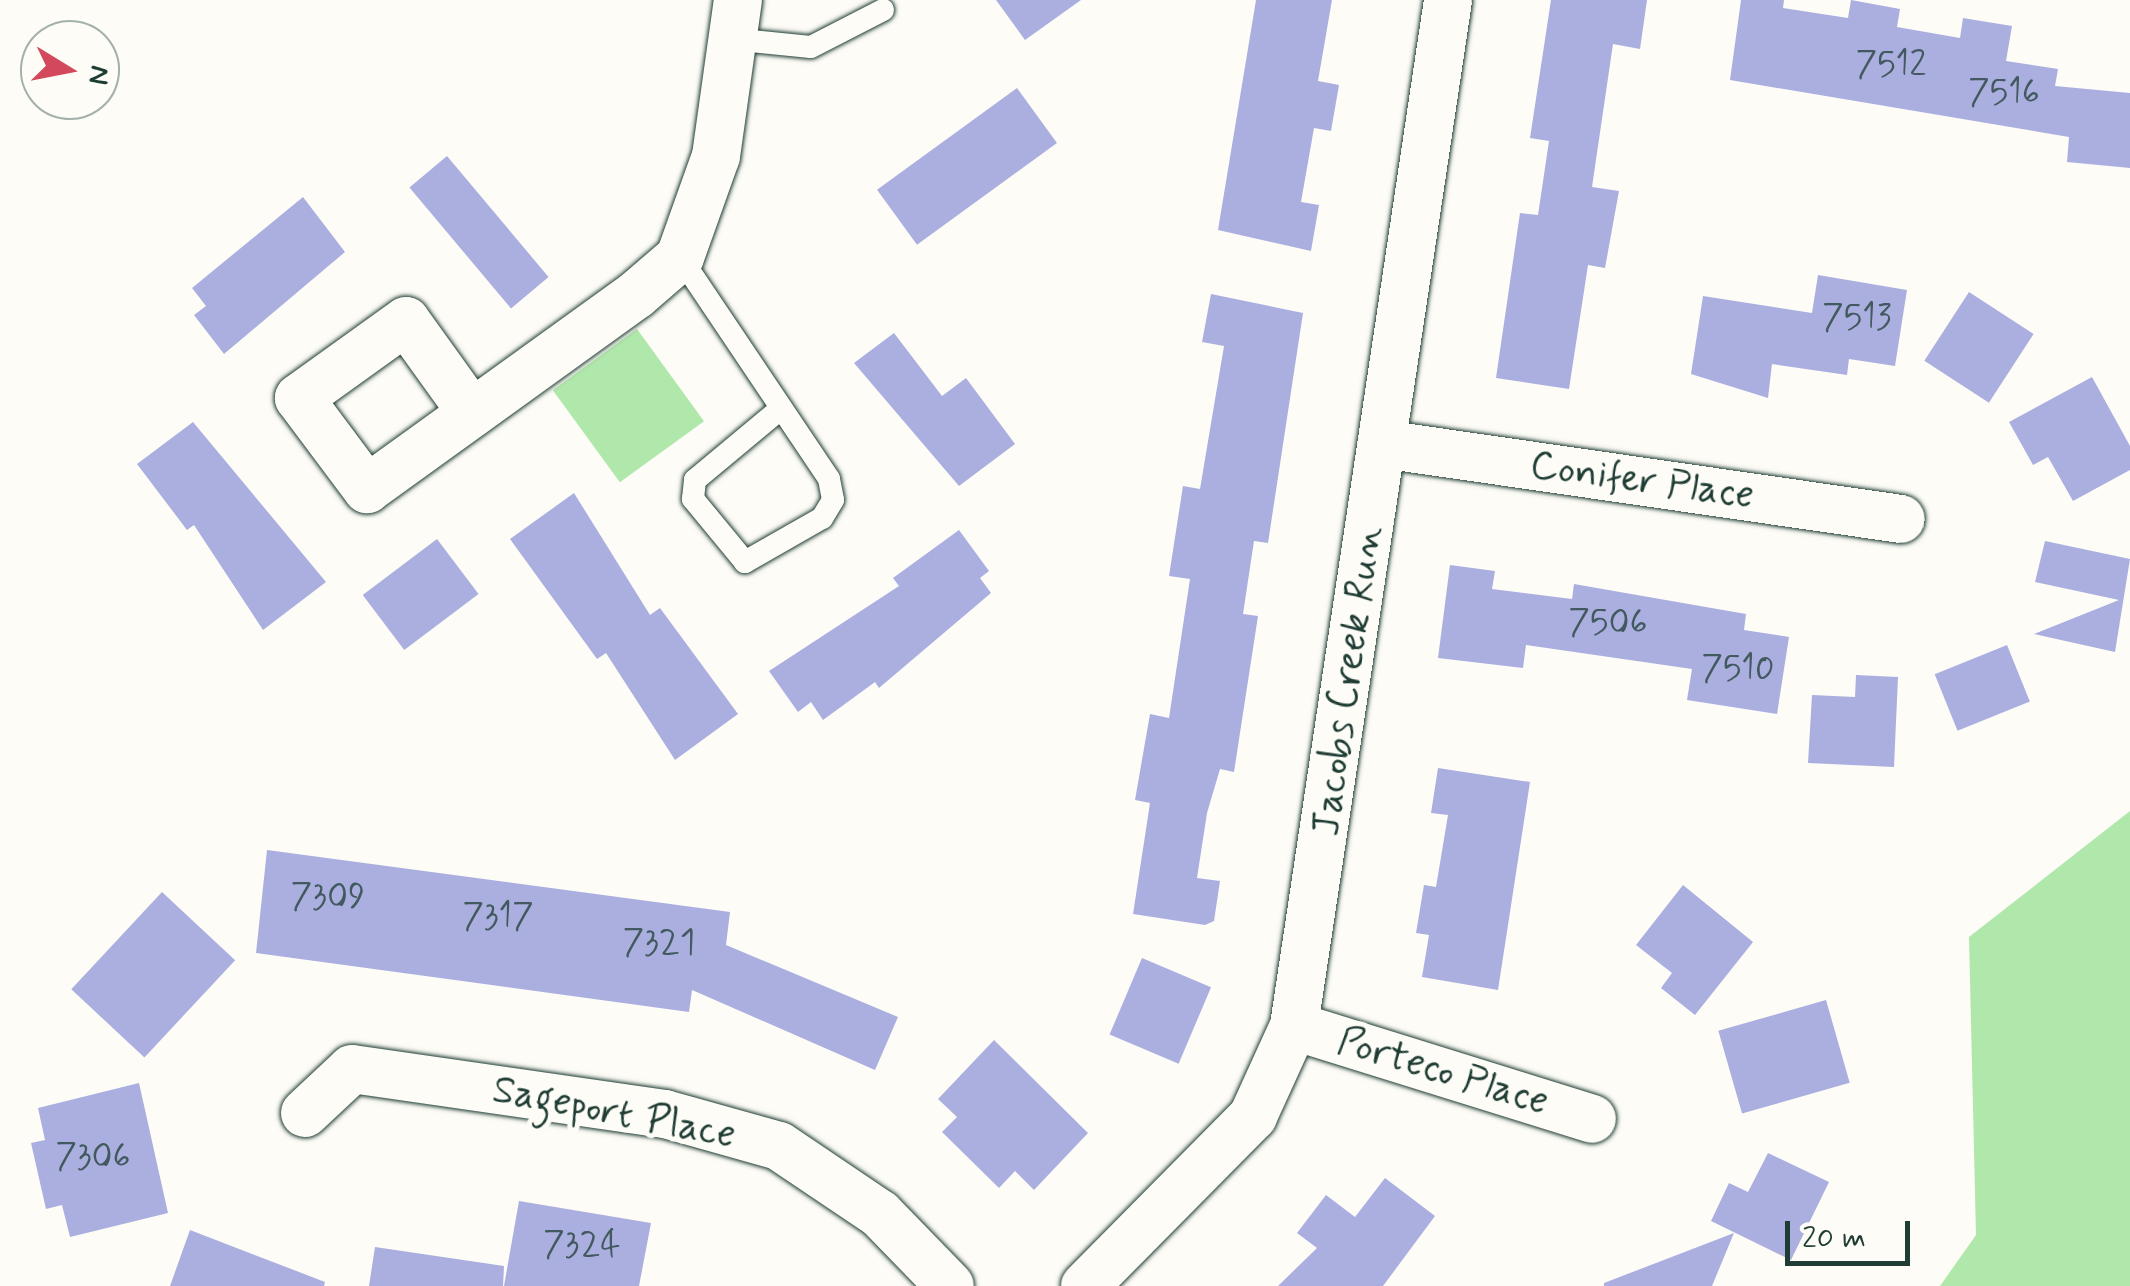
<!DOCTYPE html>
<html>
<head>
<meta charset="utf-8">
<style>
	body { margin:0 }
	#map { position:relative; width:2130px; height:1286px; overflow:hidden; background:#fdfcf7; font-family:Mynerve,sans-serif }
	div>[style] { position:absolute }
	.green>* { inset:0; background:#b0e7aa; transform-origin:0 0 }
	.building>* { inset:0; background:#abafe0; transform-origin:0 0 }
	.roads { filter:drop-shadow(0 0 2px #1f3d34) drop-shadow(0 0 2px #1f3d34) }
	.lane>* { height:22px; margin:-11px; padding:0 11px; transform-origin:11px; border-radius:11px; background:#fdfcf7 }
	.street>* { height:48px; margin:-24px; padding:0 24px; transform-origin:24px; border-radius:24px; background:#fdfcf7 }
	span { translate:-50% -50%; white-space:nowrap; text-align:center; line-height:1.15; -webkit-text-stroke:10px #fdfcf7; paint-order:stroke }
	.number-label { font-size:35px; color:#425a5f }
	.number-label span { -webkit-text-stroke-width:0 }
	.street-label { font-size:40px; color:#1f3d34 }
	.north { position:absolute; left:20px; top:20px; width:100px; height:100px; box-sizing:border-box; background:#fdfcf7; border:2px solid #a4b0a9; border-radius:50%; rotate:100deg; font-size:28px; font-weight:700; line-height:40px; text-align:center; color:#1f3d34 }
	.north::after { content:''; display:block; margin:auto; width:35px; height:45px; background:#d1495b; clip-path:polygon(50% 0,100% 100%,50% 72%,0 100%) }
	.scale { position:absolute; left:1785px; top:1221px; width:125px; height:45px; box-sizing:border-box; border:5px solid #1f3d34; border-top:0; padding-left:12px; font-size:30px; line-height:35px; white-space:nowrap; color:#1f3d34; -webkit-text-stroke:8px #fdfcf7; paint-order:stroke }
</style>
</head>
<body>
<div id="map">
	<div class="green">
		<i style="left:637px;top:329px;width:114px;height:104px;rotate:54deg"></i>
		<i style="clip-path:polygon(2130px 811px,2130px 1286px,1940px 1286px,1976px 1235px,1969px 937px)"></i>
	</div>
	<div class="building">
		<i style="clip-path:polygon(996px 0,1081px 0,1025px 40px)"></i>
		<i style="clip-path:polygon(1256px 0,1332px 0,1318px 81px,1339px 85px,1331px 131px,1314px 128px,1301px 202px,1319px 205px,1311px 251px,1218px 230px)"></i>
		<i style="clip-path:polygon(1551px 0,1647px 0,1640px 49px,1613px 44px,1592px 187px,1619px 191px,1605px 268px,1588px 265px,1569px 389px,1496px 378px,1520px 213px,1538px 215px,1549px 141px,1530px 138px)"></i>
		<i style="clip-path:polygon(1741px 0,1784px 0,1783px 8px,1848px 18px,1851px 0,1900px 9px,1897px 27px,1960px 38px,1963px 18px,2012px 26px,2006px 61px,2058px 69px,2055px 86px,2130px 93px,2130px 168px,2067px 162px,2069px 137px,1730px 80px)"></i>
		<i style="left:1017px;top:88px;width:68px;height:173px;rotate:54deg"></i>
		<i style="left:447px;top:156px;width:158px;height:49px;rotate:50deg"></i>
		<i style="clip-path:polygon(303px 197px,345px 252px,224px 354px,194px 315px,206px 306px,192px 288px)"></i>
		<i style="clip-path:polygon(1818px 275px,1907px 290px,1895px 366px,1849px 359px,1847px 375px,1772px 364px,1768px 398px,1691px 374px,1703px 296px,1812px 313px)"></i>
		<i style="left:1969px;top:292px;width:77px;height:82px;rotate:33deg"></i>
		<i style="clip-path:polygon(1211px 294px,1303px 313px,1268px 543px,1254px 541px,1243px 614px,1258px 616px,1234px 772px,1220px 769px,1207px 813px,1197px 878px,1220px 881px,1214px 921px,1205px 925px,1133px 914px,1150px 803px,1135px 800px,1150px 714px,1169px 718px,1190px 579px,1169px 576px,1183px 486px,1200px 489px,1224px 346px,1202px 342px)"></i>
		<i style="clip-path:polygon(894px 333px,942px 396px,966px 378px,1015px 444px,959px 486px,854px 363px)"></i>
		<i style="clip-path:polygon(2092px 377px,2130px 446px,2130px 470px,2073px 501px,2048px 457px,2033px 465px,2009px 422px)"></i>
		<i style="clip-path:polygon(193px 422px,326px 582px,263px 630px,194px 525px,187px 530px,137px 464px)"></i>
		<i style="clip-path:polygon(574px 493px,650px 615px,660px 608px,738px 714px,675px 760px,606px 653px,597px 659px,510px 539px)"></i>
		<i style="clip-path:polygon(959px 530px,989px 571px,980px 578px,991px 593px,879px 688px,875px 682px,823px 720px,811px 702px,798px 712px,769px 671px,899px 586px,893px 578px)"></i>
		<i style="left:437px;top:539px;width:69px;height:93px;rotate:53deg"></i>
		<i style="clip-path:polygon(2045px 541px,2130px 559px,2115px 652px,2034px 634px,2119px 600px,2035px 582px)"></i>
		<i style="clip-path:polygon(1450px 565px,1495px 571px,1492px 589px,1572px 599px,1574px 584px,1746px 614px,1744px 630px,1789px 637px,1777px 714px,1687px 700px,1692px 669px,1526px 645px,1523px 668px,1438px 658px)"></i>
		<i style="left:2007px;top:645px;width:61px;height:78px;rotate:68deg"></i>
		<i style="clip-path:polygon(1856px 675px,1898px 677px,1894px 767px,1808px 763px,1812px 695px,1855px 697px)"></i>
		<i style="clip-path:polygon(1438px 768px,1530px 782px,1498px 990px,1422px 977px,1429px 935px,1416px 933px,1424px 885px,1436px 887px,1448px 815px,1431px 813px)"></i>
		<i style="clip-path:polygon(267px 850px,730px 912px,726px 945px,898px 1017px,875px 1070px,692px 990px,689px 1012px,256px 953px)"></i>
		<i style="clip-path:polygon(1683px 885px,1753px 942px,1695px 1015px,1661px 988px,1672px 973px,1636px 945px)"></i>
		<i style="left:162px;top:892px;width:100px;height:133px;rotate:43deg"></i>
		<i style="left:1142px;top:958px;width:75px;height:83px;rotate:23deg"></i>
		<i style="left:1826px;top:1000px;width:86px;height:112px;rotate:74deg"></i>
		<i style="clip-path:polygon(994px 1040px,1088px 1133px,1034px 1190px,1015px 1171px,999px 1188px,942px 1132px,957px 1117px,938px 1099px)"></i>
		<i style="clip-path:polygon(139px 1083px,168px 1213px,70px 1237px,62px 1205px,46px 1209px,31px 1143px,45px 1140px,38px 1108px)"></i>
		<i style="clip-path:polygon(1768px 1153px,1829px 1182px,1791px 1260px,1711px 1221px,1729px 1183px,1748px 1192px)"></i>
		<i style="clip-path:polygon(1385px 1178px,1435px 1216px,1383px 1286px,1278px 1286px,1317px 1248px,1297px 1233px,1326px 1195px,1355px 1217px)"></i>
		<i style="clip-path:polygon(519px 1201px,651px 1223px,639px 1286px,504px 1286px)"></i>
		<i style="clip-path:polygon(190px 1230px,325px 1282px,324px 1286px,170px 1286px)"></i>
		<i style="clip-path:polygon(1734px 1233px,1712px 1286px,1604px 1286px,1604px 1283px)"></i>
		<i style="clip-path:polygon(375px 1247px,504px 1266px,503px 1286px,369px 1286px)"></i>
	</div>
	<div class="roads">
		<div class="lane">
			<i style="left:731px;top:39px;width:80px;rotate:5.7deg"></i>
			<i style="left:811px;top:47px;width:81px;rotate:-27.2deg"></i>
			<i style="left:680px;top:257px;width:267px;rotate:56.1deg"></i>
			<i style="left:829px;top:479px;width:21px;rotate:79deg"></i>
			<i style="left:833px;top:500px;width:21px;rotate:121deg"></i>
			<i style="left:822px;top:518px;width:89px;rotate:150.3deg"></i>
			<i style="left:745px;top:562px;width:82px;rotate:-129.5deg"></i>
			<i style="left:693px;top:499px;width:19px;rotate:-84deg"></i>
			<i style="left:695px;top:480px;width:109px;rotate:-39.8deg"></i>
		</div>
		<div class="street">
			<i style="left:472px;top:413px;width:113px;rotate:-125.7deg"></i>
			<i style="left:406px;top:321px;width:132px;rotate:144.3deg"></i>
			<i style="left:299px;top:398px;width:114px;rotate:53.2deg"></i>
			<i style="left:367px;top:489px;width:332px;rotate:-35.8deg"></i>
			<i style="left:636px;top:295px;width:58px;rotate:-40.8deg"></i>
			<i style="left:680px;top:257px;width:107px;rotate:-70.4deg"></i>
			<i style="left:716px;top:156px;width:158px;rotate:-82deg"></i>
			<i style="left:1382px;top:444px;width:524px;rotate:8.22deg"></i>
			<i style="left:1294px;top:1026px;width:312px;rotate:17.3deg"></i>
			<i style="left:305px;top:1113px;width:64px;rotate:-43.1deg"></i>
			<i style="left:352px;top:1069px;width:316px;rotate:8.2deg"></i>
			<i style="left:665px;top:1114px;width:118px;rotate:15.7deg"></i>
			<i style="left:779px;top:1146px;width:122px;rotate:34deg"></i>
			<i style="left:880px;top:1214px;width:100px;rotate:45.8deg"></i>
			<i style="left:1085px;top:1286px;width:239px;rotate:-45.3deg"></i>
			<i style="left:1253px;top:1116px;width:99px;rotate:-65.5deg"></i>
			<i style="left:1294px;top:1026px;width:1037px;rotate:-81.46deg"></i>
		</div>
	</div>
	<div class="number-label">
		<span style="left:1891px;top:65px">7512</span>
		<span style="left:2004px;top:93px">7516</span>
		<span style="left:1857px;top:318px">7513</span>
		<span style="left:1608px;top:623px">7506</span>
		<span style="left:1738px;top:669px">7510</span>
		<span style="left:328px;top:897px">7309</span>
		<span style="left:498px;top:917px">7317</span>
		<span style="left:659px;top:943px">7321</span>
		<span style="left:93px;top:1157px">7306</span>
		<span style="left:582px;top:1245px">7324</span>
	</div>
	<div class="street-label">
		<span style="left:1642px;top:481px;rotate:8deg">Conifer Place</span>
		<span style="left:1348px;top:681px;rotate:-82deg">Jacobs Creek Run</span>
		<span style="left:1443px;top:1072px;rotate:17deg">Porteco Place</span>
		<span style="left:614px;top:1113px;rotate:11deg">Sageport Place</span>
	</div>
	<div class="north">N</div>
	<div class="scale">20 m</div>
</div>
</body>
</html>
